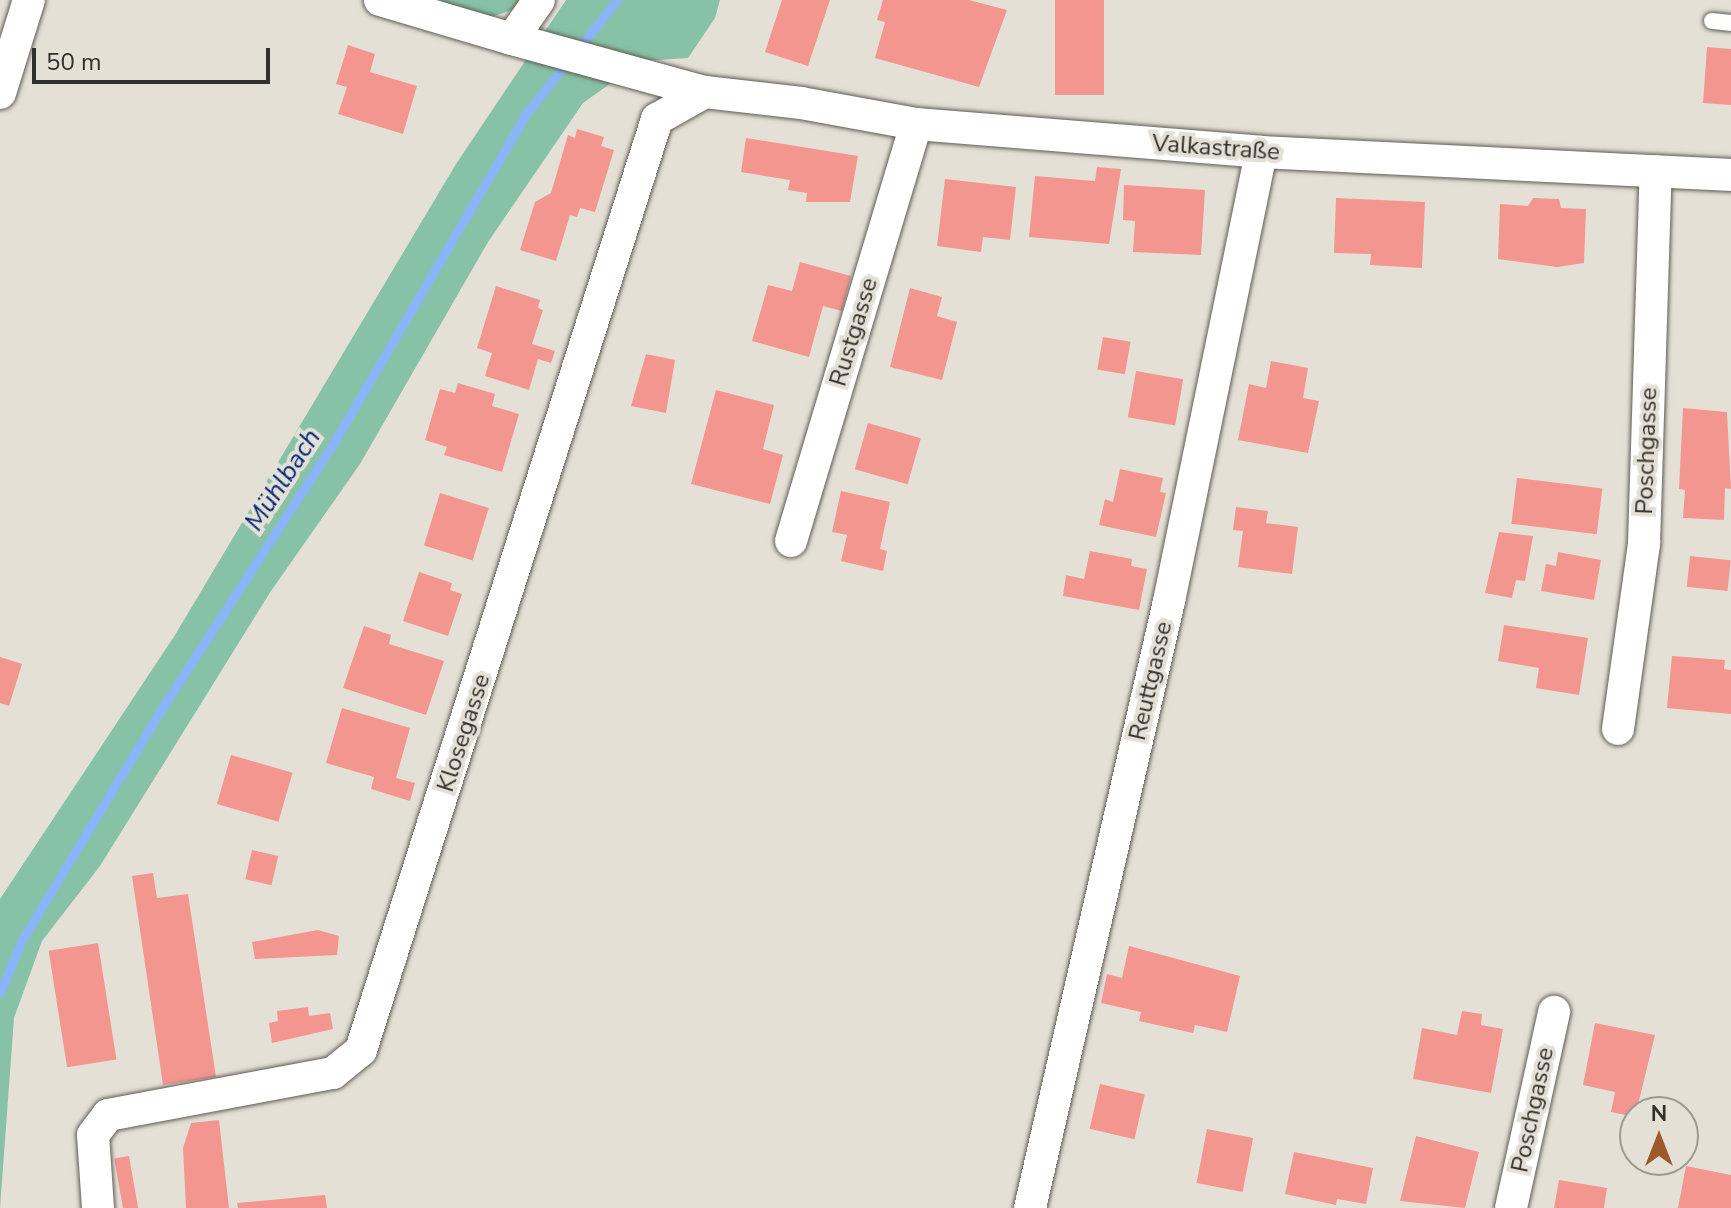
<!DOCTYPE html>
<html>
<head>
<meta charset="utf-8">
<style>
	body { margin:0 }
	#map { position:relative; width:1731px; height:1208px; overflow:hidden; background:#e5e0d6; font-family:"Nunito Sans",sans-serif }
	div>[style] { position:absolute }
	.green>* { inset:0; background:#87c2a6 }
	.stream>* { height:9px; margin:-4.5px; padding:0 4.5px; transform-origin:4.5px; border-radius:4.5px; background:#8bb3fb }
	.building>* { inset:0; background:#f39690; transform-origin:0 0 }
	.roads { filter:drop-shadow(0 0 2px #605c54) drop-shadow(0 0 2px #605c54) }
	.lane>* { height:16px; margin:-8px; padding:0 8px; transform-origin:8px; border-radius:8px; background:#fff }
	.street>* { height:32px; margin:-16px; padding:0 16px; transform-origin:16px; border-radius:16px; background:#fff }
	span { translate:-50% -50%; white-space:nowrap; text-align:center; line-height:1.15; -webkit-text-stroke:8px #e5e0d6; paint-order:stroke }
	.street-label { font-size:24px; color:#32302c }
	.water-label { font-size:26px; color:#022a7a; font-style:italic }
	.north { position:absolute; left:1619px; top:1096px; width:80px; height:80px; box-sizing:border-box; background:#e5e0d6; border:2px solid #9d9a92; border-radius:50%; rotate:0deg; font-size:22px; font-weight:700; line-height:32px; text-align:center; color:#32302c }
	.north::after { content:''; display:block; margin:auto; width:28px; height:36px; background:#9d582b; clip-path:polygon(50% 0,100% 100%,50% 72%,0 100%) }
	.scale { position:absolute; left:32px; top:48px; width:238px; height:36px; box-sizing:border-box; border:4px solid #32302c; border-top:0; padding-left:10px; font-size:24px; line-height:28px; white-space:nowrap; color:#32302c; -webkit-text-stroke:6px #e5e0d6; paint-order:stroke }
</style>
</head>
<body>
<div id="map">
	<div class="green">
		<i style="clip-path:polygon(441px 0,525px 0,520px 7px,486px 19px,439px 5px)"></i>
		<i style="clip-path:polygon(566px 0,720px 0,715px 18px,688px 58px,642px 61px,583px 103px,488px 242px,360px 464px,271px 591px,100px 866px,42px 941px,14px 1018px,0 1208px,0 899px,175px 635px,456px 164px)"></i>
	</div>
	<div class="stream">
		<i style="left:578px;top:49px;width:63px;rotate:-51.5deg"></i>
		<i style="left:0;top:992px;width:56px;rotate:-67.1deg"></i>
		<i style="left:22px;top:940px;width:262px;rotate:-58.9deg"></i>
		<i style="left:157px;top:716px;width:330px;rotate:-57.1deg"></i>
		<i style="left:336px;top:439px;width:375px;rotate:-59.7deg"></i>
		<i style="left:525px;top:115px;width:69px;rotate:-51.5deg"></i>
	</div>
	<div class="building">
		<i style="clip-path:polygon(782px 0,830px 0,808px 66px,765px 52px)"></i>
		<i style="clip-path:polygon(883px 0,969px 0,1007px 10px,979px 87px,875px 58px,885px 22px,877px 20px)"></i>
		<i style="left:1055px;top:0;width:49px;height:95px"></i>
		<i style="clip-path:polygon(348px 45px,375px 54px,370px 72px,417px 86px,403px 134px,338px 114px,347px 87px,336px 84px)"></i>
		<i style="clip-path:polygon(1707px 47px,1731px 49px,1731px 105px,1703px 103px)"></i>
		<i style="clip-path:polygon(577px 129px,604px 137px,601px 146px,614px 150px,595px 212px,580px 208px,577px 217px,570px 215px,556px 261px,520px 250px,535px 202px,551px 193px,568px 135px,575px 138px)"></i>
		<i style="clip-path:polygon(746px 138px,858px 156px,850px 202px,806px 202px,807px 193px,788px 190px,790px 180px,741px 172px)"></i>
		<i style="clip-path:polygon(1097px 167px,1121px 169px,1109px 244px,1029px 237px,1035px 176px,1095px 181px)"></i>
		<i style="clip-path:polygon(945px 179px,1016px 187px,1010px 240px,983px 237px,981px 252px,937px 246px)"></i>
		<i style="clip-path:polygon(1124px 185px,1205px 190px,1201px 255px,1133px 252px,1135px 221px,1123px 220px)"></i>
		<i style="clip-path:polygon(1336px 198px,1425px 202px,1422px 268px,1370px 265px,1371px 254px,1334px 253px)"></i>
		<i style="clip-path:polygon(1533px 198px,1559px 199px,1561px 208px,1586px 209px,1584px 263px,1557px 267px,1498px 259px,1500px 204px,1528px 206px)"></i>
		<i style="clip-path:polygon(800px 262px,851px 276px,842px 311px,823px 306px,809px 357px,752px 341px,768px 285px,792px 291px)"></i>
		<i style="clip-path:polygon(496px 286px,540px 300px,538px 308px,543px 310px,532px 344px,555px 351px,551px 363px,538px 359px,529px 390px,485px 376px,492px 353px,477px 348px)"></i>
		<i style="clip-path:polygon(910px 288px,942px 297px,937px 316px,957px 322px,942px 380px,890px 367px)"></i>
		<i style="left:1103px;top:337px;width:28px;height:33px;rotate:10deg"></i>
		<i style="clip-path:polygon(646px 354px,675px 360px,666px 413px,631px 406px)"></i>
		<i style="clip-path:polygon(1271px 361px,1308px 368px,1303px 398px,1319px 401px,1308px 453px,1238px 440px,1249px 384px,1266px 388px)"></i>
		<i style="left:1136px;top:371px;width:48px;height:47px;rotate:10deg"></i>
		<i style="clip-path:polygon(458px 383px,495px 394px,492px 406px,519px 414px,502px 472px,444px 455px,447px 447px,425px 440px,440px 389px,455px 393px)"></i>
		<i style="clip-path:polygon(716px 390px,774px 405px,763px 449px,783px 455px,770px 504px,691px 484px)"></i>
		<i style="clip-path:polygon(1683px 408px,1727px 412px,1731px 489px,1725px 488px,1724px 520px,1683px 518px,1685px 490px,1679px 489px)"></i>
		<i style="left:868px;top:423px;width:55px;height:48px;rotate:16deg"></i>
		<i style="clip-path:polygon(1120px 469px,1163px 478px,1160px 492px,1166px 493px,1156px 537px,1099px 525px,1105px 499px,1113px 502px)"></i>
		<i style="left:1517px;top:478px;width:86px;height:46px;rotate:7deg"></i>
		<i style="clip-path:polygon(841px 491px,890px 502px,880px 549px,887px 551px,883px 571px,841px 561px,847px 535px,832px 532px)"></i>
		<i style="left:440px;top:493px;width:51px;height:55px;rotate:17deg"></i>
		<i style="clip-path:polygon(1236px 507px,1268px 511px,1266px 523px,1298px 527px,1292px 574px,1238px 567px,1243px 531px,1233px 530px)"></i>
		<i style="clip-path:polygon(1499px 532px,1533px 536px,1525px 581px,1516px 580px,1512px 598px,1485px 593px)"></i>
		<i style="clip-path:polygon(1090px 551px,1132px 559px,1131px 566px,1147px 569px,1139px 610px,1063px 596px,1066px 575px,1084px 579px)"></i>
		<i style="clip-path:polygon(1558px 552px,1601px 560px,1594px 600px,1541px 591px,1546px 564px,1556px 566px)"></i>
		<i style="left:1690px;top:556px;width:41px;height:31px;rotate:6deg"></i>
		<i style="clip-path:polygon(419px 572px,452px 583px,450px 590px,462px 594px,448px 636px,403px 621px)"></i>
		<i style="clip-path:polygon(1504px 625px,1588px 638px,1579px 695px,1536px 688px,1539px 668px,1498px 661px)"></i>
		<i style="clip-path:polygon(364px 626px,391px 635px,389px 644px,444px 661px,426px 715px,343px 688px)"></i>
		<i style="clip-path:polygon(1672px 656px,1725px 660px,1724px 669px,1731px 670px,1731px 714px,1667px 708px)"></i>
		<i style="clip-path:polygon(0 657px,22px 664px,9px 706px,0 703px)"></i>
		<i style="clip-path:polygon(342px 708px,410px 728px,396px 778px,415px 783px,410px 801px,371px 789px,374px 777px,326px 763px)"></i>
		<i style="left:231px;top:755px;width:64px;height:51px;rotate:16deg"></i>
		<i style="left:252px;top:850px;width:27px;height:30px;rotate:13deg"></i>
		<i style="clip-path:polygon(153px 873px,157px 898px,188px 894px,216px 1077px,163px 1085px,132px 876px)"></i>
		<i style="clip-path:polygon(318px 930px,339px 936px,337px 955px,255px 959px,252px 942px)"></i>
		<i style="left:98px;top:943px;width:118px;height:50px;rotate:81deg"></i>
		<i style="clip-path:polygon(1129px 946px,1240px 976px,1227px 1032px,1195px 1025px,1193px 1033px,1139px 1021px,1141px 1012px,1101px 1003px,1107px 974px,1122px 978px)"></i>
		<i style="clip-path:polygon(308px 1007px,309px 1016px,330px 1013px,333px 1029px,272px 1043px,269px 1023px,278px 1021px,277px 1011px)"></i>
		<i style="clip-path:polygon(1462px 1011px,1482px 1014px,1481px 1025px,1503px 1029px,1491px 1093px,1413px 1079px,1422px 1028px,1457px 1035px)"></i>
		<i style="clip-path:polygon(1595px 1023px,1655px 1035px,1635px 1117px,1611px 1112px,1615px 1092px,1583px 1085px)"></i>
		<i style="left:1100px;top:1084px;width:46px;height:46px;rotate:13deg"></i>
		<i style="clip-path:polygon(219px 1120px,229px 1208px,186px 1208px,183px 1148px,191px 1123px)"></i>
		<i style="left:1207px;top:1129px;width:47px;height:55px;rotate:11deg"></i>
		<i style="clip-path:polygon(1416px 1136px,1479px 1152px,1465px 1208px,1400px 1201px)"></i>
		<i style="clip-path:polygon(1294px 1152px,1373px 1168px,1366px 1204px,1337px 1199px,1336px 1205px,1285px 1194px)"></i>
		<i style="left:129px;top:1156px;width:53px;height:15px;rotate:80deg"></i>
		<i style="clip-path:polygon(1686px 1166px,1731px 1175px,1731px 1208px,1678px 1208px)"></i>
		<i style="clip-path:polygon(1559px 1180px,1607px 1188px,1604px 1208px,1554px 1208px)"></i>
		<i style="clip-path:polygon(325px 1195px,327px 1208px,238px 1208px,237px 1203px)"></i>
	</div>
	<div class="roads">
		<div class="lane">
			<i style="left:1712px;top:21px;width:19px;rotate:6deg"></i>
		</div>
		<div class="street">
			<i style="left:380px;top:0;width:138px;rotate:16.5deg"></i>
			<i style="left:512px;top:39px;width:47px;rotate:-55.3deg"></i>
			<i style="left:512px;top:39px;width:200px;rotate:15.4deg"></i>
			<i style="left:705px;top:92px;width:97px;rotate:6.5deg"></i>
			<i style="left:801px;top:103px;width:117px;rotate:10.3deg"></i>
			<i style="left:916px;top:124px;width:346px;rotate:4.6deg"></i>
			<i style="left:1261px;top:152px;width:471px;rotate:2.8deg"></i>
			<i style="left:0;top:93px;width:97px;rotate:-72.7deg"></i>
			<i style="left:791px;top:541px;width:435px;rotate:-73.3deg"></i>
			<i style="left:1618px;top:729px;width:188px;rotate:-82deg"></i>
			<i style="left:1644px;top:543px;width:372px;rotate:-88.2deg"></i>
			<i style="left:98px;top:1208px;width:73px;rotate:-93.9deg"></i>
			<i style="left:93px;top:1135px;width:25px;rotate:-53deg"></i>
			<i style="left:108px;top:1115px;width:229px;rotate:-10.6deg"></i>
			<i style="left:333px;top:1073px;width:36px;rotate:-39deg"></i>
			<i style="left:361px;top:1050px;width:977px;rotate:-72.36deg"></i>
			<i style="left:657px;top:119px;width:55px;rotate:-29.4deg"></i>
			<i style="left:1030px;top:1208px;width:623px;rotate:-77.1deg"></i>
			<i style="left:1169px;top:601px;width:458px;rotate:-78.4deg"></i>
			<i style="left:1511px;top:1208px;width:201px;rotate:-77.6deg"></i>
		</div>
	</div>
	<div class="street-label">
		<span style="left:1216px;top:148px;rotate:4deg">Valkastraße</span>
		<span style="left:854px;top:332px;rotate:-73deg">Rustgasse</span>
		<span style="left:1647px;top:451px;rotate:-88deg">Poschgasse</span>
		<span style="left:1151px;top:681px;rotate:-77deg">Reuttgasse</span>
		<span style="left:464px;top:733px;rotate:-72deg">Klosegasse</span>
		<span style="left:1533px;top:1110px;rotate:-78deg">Poschgasse</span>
	</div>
	<div class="water-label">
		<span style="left:283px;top:480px;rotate:-57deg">Mühlbach</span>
	</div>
	<div class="north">N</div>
	<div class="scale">50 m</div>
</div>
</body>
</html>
